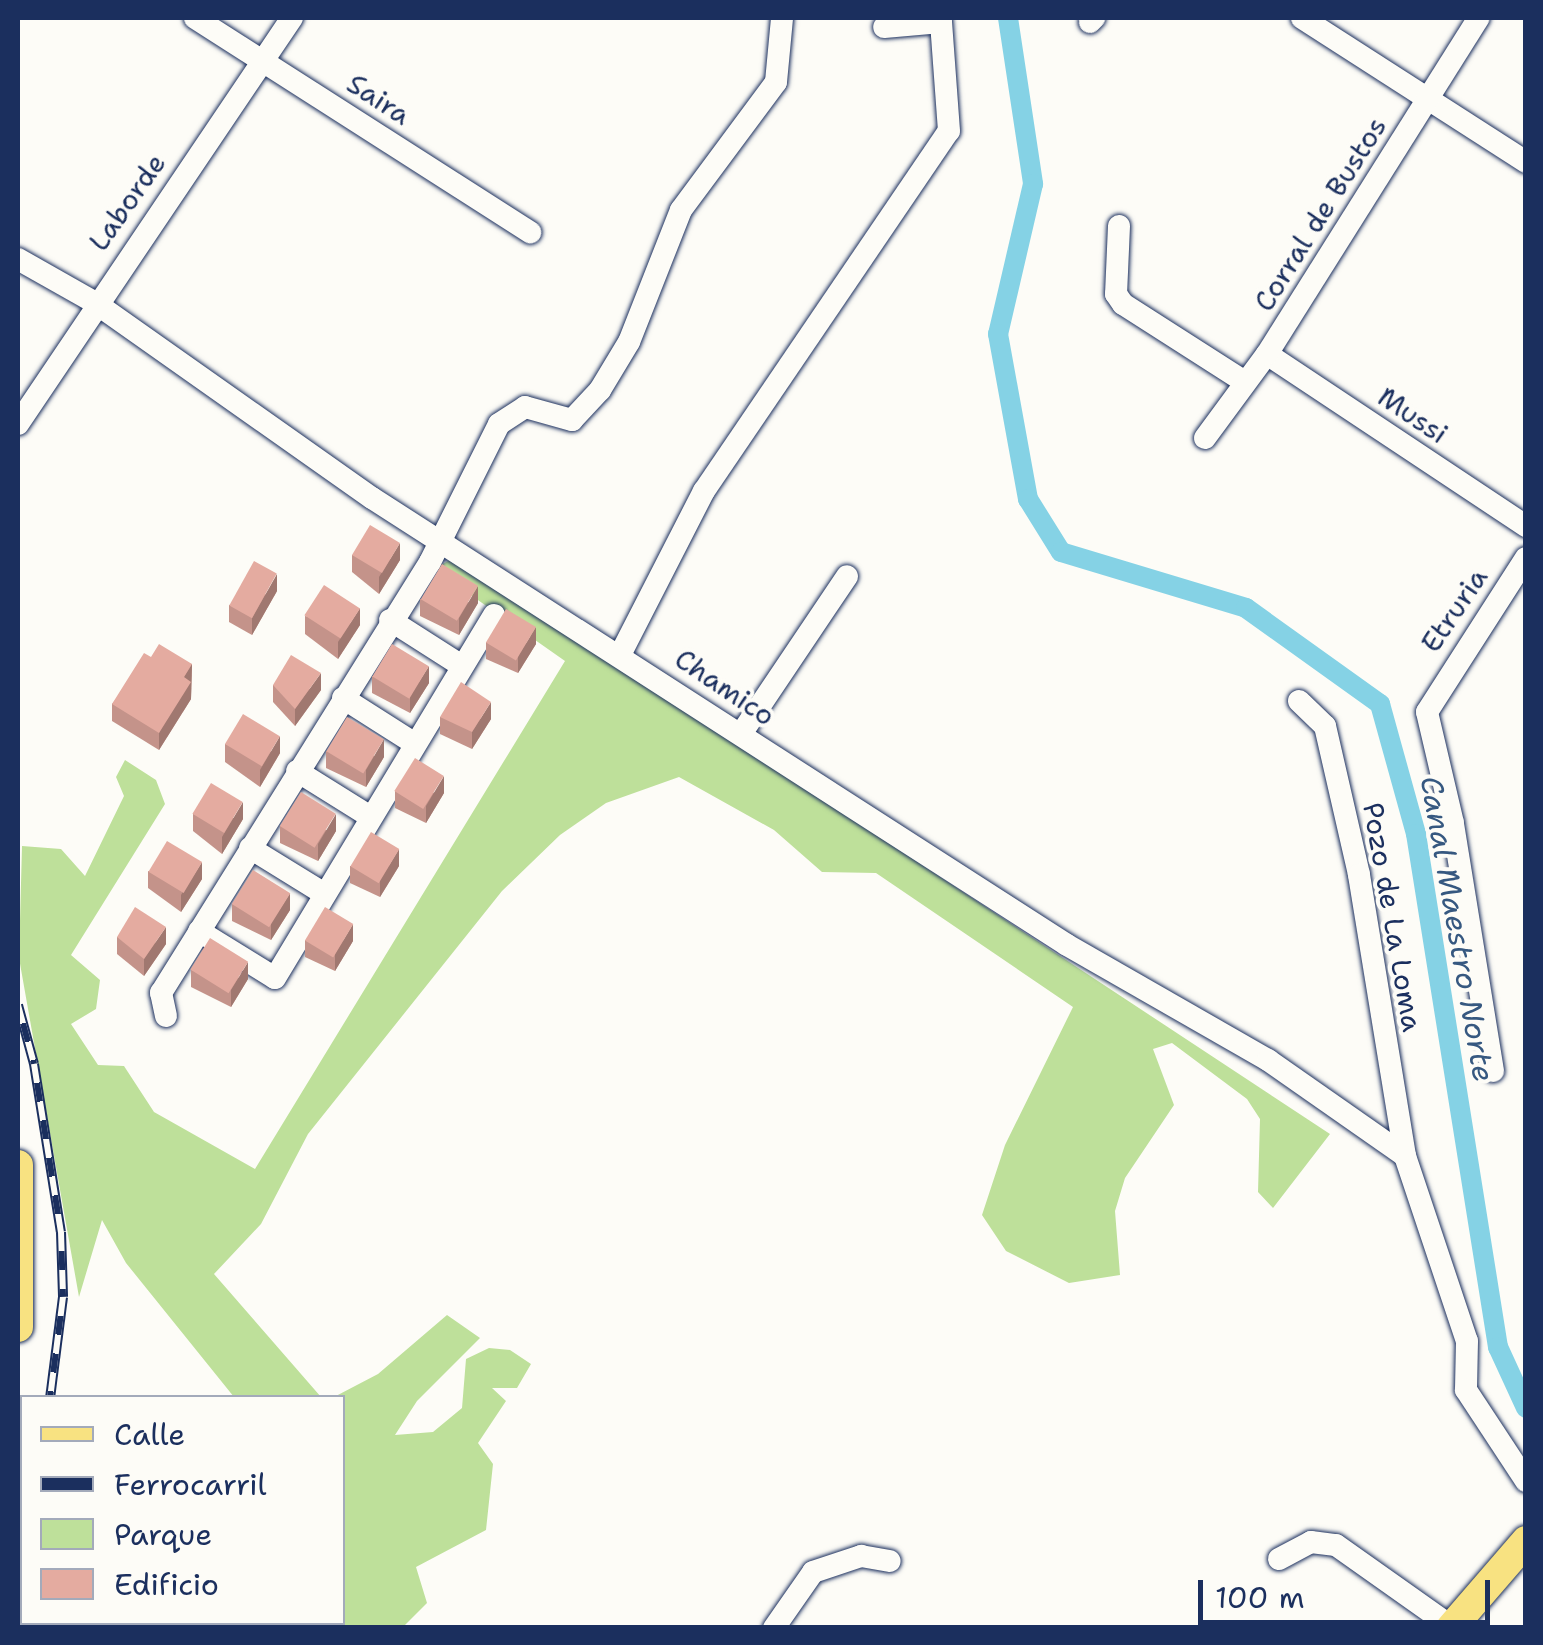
<!DOCTYPE html>
<html>
<head>
<meta charset="utf-8">
<style>
	body { margin:0 }
	#map { position:relative; width:1543px; height:1645px; overflow:hidden; background:#fdfcf7; font-family:"Shantell Sans",sans-serif }
	div>[style] { position:absolute }
	.green>* { inset:0; background:#bee09a }
	.canal>* { height:20px; margin:-10px; padding:0 10px; transform-origin:10px; border-radius:10px; background:#85d2e5 }
	.roads { filter:drop-shadow(0 0 2px #1b2f5e) drop-shadow(0 0 2px #1b2f5e) }
	.minor>* { height:22px; margin:-11px; padding:0 11px; transform-origin:11px; border-radius:11px; background:#fdfcf7 }
	.major>* { height:30px; margin:-15px; padding:0 15px; transform-origin:15px; border-radius:15px; background:#f8e281 }
	.rail>* { height:10px; margin-top:-5px; transform-origin:0; background:repeating-linear-gradient(90deg,#fdfcf7 0 19px,#1b2f5e 0 38px); box-sizing:border-box; border-block:2px solid #1b2f5e }
	.wall>* { inset:0; background:#c4938a }
	.shaded-wall>* { inset:0; background:#a07870 }
	.building>* { inset:0; background:#e4aba0; transform-origin:0 0 }
	span { translate:-50% -50%; white-space:nowrap; text-align:center; line-height:1.15; -webkit-text-stroke:8px #fdfcf7; paint-order:stroke }
	.street-label { font-size:28px; color:#1b2f5e }
	.water-label { font-size:30px; color:#365880; font-style:italic }
	.frame { position:absolute; inset:0; border:20px solid #1b2f5e; pointer-events:none }
	.legend { position:absolute; left:20px; top:1395px; width:325px; height:230px; box-sizing:border-box; background:#fdfcf7; border:2px solid #a3aaba; margin:0; padding:12px 18px; list-style:none; font-size:30px; color:#1b2f5e }
	.legend li { display:flex; align-items:center; gap:20px; height:50px }
	.legend b { width:50px; border:2px solid #a3aaba }
	.scale { position:absolute; left:1198px; top:1580px; width:292px; height:45px; box-sizing:border-box; border:5px solid #1b2f5e; border-top:0; padding-left:12px; font-size:30px; line-height:35px; white-space:nowrap; color:#1b2f5e; -webkit-text-stroke:8px #fdfcf7; paint-order:stroke }
</style>
</head>
<body>
<div id="map">
	<div class="green">
		<i style="clip-path:polygon(455px 557px,1330px 1134px,1273px 1208px,1258px 1192px,1260px 1119px,1247px 1099px,1172px 1043px,1153px 1049px,1174px 1105px,1125px 1178px,1115px 1211px,1120px 1275px,1069px 1283px,1006px 1251px,982px 1215px,1005px 1145px,1073px 1007px,876px 873px,822px 872px,774px 830px,679px 777px,606px 803px,560px 835px,502px 891px,308px 1134px,261px 1224px,214px 1274px,321px 1397px,234px 1397px,126px 1263px,102px 1220px,79px 1297px,19px 958px,22px 846px,61px 849px,85px 876px,124px 796px,116px 777px,125px 760px,156px 780px,165px 804px,71px 955px,100px 980px,96px 1009px,71px 1024px,98px 1065px,124px 1066px,154px 1112px,255px 1169px,565px 661px,445px 577px,441px 565px)"></i>
		<i style="clip-path:polygon(447px 1315px,480px 1338px,417px 1401px,395px 1435px,433px 1432px,462px 1408px,466px 1359px,489px 1348px,510px 1350px,531px 1364px,517px 1388px,492px 1388px,506px 1401px,478px 1443px,493px 1464px,486px 1530px,416px 1567px,427px 1603px,403px 1627px,323px 1627px,313px 1623px,342px 1622px,342px 1398px,334px 1397px,378px 1374px)"></i>
	</div>
	<div class="canal">
		<i style="left:1008px;top:18px;width:168px;rotate:81.4deg"></i>
		<i style="left:1033px;top:184px;width:154px;rotate:103.1deg"></i>
		<i style="left:998px;top:334px;width:168px;rotate:79.7deg"></i>
		<i style="left:1028px;top:499px;width:62px;rotate:58.1deg"></i>
		<i style="left:1061px;top:552px;width:193px;rotate:16.8deg"></i>
		<i style="left:1246px;top:608px;width:165px;rotate:35.6deg"></i>
		<i style="left:1380px;top:704px;width:135px;rotate:74.5deg"></i>
		<i style="left:1416px;top:834px;width:520px;rotate:80.92deg"></i>
		<i style="left:1498px;top:1347px;width:67px;rotate:65.3deg"></i>
	</div>
	<div class="roads">
		<div class="minor">
			<i style="left:195px;top:18px;width:398px;rotate:32.6deg"></i>
			<i style="left:1302px;top:18px;width:266px;rotate:32.7deg"></i>
			<i style="left:1090px;top:22px;width:6px;rotate:-45deg"></i>
			<i style="left:1119px;top:226px;width:68px;rotate:92.5deg"></i>
			<i style="left:1116px;top:294px;width:12px;rotate:55deg"></i>
			<i style="left:1123px;top:304px;width:141px;rotate:32.6deg"></i>
			<i style="left:18px;top:259px;width:87px;rotate:29.5deg"></i>
			<i style="left:94px;top:302px;width:340px;rotate:35.2deg"></i>
			<i style="left:372px;top:498px;width:826px;rotate:32.75deg"></i>
			<i style="left:1067px;top:945px;width:232px;rotate:29.8deg"></i>
			<i style="left:1268px;top:1060px;width:167px;rotate:35deg"></i>
			<i style="left:1267px;top:354px;width:311px;rotate:33.6deg"></i>
			<i style="left:18px;top:424px;width:490px;rotate:-56deg"></i>
			<i style="left:1205px;top:438px;width:104px;rotate:-53.6deg"></i>
			<i style="left:1267px;top:354px;width:397px;rotate:-57.8deg"></i>
			<i style="left:390px;top:620px;width:85px;rotate:32.6deg"></i>
			<i style="left:621px;top:653px;width:182px;rotate:-62.9deg"></i>
			<i style="left:704px;top:491px;width:435px;rotate:-55.8deg"></i>
			<i style="left:949px;top:131px;width:109px;rotate:-94.2deg"></i>
			<i style="left:941px;top:22px;width:57px;rotate:175deg"></i>
			<i style="left:343px;top:698px;width:82px;rotate:32.5deg"></i>
			<i style="left:1299px;top:701px;width:36px;rotate:44deg"></i>
			<i style="left:1325px;top:726px;width:153px;rotate:77.1deg"></i>
			<i style="left:1359px;top:875px;width:285px;rotate:80.7deg"></i>
			<i style="left:1405px;top:1156px;width:195px;rotate:71.5deg"></i>
			<i style="left:1467px;top:1341px;width:49px;rotate:91.2deg"></i>
			<i style="left:1466px;top:1390px;width:109px;rotate:56.6deg"></i>
			<i style="left:741px;top:734px;width:190px;rotate:-56.1deg"></i>
			<i style="left:297px;top:771px;width:85px;rotate:32deg"></i>
			<i style="left:250px;top:848px;width:86px;rotate:31.7deg"></i>
			<i style="left:199px;top:931px;width:89px;rotate:31.7deg"></i>
			<i style="left:275px;top:978px;width:424px;rotate:-58.9deg"></i>
			<i style="left:166px;top:1016px;width:24px;rotate:-102deg"></i>
			<i style="left:161px;top:993px;width:508px;rotate:-58.03deg"></i>
			<i style="left:430px;top:562px;width:154px;rotate:-63.4deg"></i>
			<i style="left:499px;top:424px;width:31px;rotate:-33deg"></i>
			<i style="left:525px;top:407px;width:49px;rotate:15.5deg"></i>
			<i style="left:572px;top:420px;width:41px;rotate:-47deg"></i>
			<i style="left:600px;top:390px;width:56px;rotate:-58.9deg"></i>
			<i style="left:629px;top:342px;width:142px;rotate:-68.5deg"></i>
			<i style="left:681px;top:210px;width:159px;rotate:-53.4deg"></i>
			<i style="left:776px;top:82px;width:64px;rotate:-84.6deg"></i>
			<i style="left:1493px;top:1071px;width:251px;rotate:-99.2deg"></i>
			<i style="left:1453px;top:823px;width:114px;rotate:-103.2deg"></i>
			<i style="left:1427px;top:712px;width:183px;rotate:-57.3deg"></i>
			<i style="left:1279px;top:1559px;width:36px;rotate:-28deg"></i>
			<i style="left:1311px;top:1542px;width:25px;rotate:7deg"></i>
			<i style="left:1336px;top:1545px;width:142px;rotate:35.3deg"></i>
			<i style="left:774px;top:1628px;width:68px;rotate:-55.1deg"></i>
			<i style="left:813px;top:1572px;width:51px;rotate:-18.4deg"></i>
			<i style="left:861px;top:1556px;width:29px;rotate:10deg"></i>
		</div>
		<div class="major">
			<i style="left:18px;top:1165px;width:162px;rotate:90deg"></i>
			<i style="left:1451px;top:1628px;width:115px;rotate:-49.2deg"></i>
		</div>
	</div>
	<div class="rail">
		<i style="left:18px;top:1005px;width:61px;rotate:74.8deg"></i>
		<i style="left:34px;top:1064px;width:170px;rotate:80.9deg"></i>
		<i style="left:61px;top:1232px;width:65px;rotate:88.2deg"></i>
		<i style="left:63px;top:1297px;width:102px;rotate:97.3deg"></i>
		<i style="left:18px;top:1493px;width:13px;rotate:-72deg"></i>
	</div>
	<div class="wall">
		<i style="clip-path:polygon(352px 555px,400px 560px,379px 594px,352px 572px)"></i>
		<i style="clip-path:polygon(277px 591px,252px 635px,229px 622px,229px 605px)"></i>
		<i style="clip-path:polygon(420px 599px,478px 603px,459px 635px,420px 616px)"></i>
		<i style="clip-path:polygon(305px 616px,360px 625px,338px 659px,305px 634px)"></i>
		<i style="clip-path:polygon(486px 642px,536px 644px,518px 673px,486px 659px)"></i>
		<i style="clip-path:polygon(151px 657px,192px 664px,191px 699px,159px 750px,112px 721px,112px 704px)"></i>
		<i style="clip-path:polygon(372px 676px,429px 683px,410px 713px,372px 693px)"></i>
		<i style="clip-path:polygon(273px 685px,321px 690px,295px 726px,273px 702px)"></i>
		<i style="clip-path:polygon(440px 717px,491px 719px,472px 749px,440px 734px)"></i>
		<i style="clip-path:polygon(225px 744px,280px 753px,260px 787px,225px 762px)"></i>
		<i style="clip-path:polygon(326px 751px,384px 757px,366px 787px,326px 768px)"></i>
		<i style="clip-path:polygon(395px 791px,444px 793px,426px 823px,395px 808px)"></i>
		<i style="clip-path:polygon(193px 814px,243px 819px,222px 854px,193px 831px)"></i>
		<i style="clip-path:polygon(280px 826px,336px 831px,318px 861px,280px 843px)"></i>
		<i style="clip-path:polygon(350px 866px,399px 866px,380px 897px,350px 883px)"></i>
		<i style="clip-path:polygon(148px 871px,202px 879px,181px 912px,148px 888px)"></i>
		<i style="clip-path:polygon(232px 904px,290px 910px,271px 940px,232px 921px)"></i>
		<i style="clip-path:polygon(117px 937px,166px 944px,144px 976px,117px 954px)"></i>
		<i style="clip-path:polygon(305px 940px,353px 941px,335px 971px,305px 957px)"></i>
		<i style="clip-path:polygon(191px 970px,248px 979px,231px 1007px,191px 987px)"></i>
	</div>
	<div class="shaded-wall">
		<i style="clip-path:polygon(400px 543px,400px 560px,379px 594px,379px 577px)"></i>
		<i style="clip-path:polygon(277px 574px,277px 591px,252px 635px,252px 618px)"></i>
		<i style="clip-path:polygon(478px 586px,478px 603px,459px 635px,459px 618px)"></i>
		<i style="clip-path:polygon(360px 608px,360px 625px,338px 659px,338px 642px)"></i>
		<i style="clip-path:polygon(536px 627px,536px 644px,518px 673px,518px 656px)"></i>
		<i style="clip-path:polygon(192px 664px,191px 699px,159px 750px,159px 733px,184px 677px)"></i>
		<i style="clip-path:polygon(429px 666px,429px 683px,410px 713px,410px 696px)"></i>
		<i style="clip-path:polygon(321px 673px,321px 690px,295px 726px,295px 709px)"></i>
		<i style="clip-path:polygon(491px 702px,491px 719px,472px 749px,472px 732px)"></i>
		<i style="clip-path:polygon(280px 736px,280px 753px,260px 787px,260px 770px)"></i>
		<i style="clip-path:polygon(384px 739px,384px 757px,366px 787px,366px 770px)"></i>
		<i style="clip-path:polygon(444px 776px,444px 793px,426px 823px,426px 806px)"></i>
		<i style="clip-path:polygon(243px 802px,243px 819px,222px 854px,222px 837px)"></i>
		<i style="clip-path:polygon(336px 814px,336px 831px,318px 861px,318px 844px)"></i>
		<i style="clip-path:polygon(399px 849px,399px 866px,380px 897px,380px 880px)"></i>
		<i style="clip-path:polygon(202px 862px,202px 879px,181px 912px,181px 895px)"></i>
		<i style="clip-path:polygon(290px 893px,290px 910px,271px 940px,271px 923px)"></i>
		<i style="clip-path:polygon(353px 924px,353px 941px,335px 971px,335px 954px)"></i>
		<i style="clip-path:polygon(166px 927px,166px 944px,144px 976px,144px 959px)"></i>
		<i style="clip-path:polygon(248px 962px,248px 979px,231px 1007px,231px 990px)"></i>
	</div>
	<div class="building">
		<i style="left:370px;top:525px;width:35px;height:35px;rotate:31deg"></i>
		<i style="left:254px;top:561px;width:26px;height:51px;rotate:29deg"></i>
		<i style="left:442px;top:564px;width:42px;height:41px;rotate:31deg"></i>
		<i style="left:324px;top:585px;width:43px;height:36px;rotate:33deg"></i>
		<i style="left:506px;top:609px;width:35px;height:39px;rotate:31deg"></i>
		<i style="clip-path:polygon(159px 644px,192px 664px,184px 677px,191px 682px,159px 733px,112px 704px,144px 653px,151px 657px)"></i>
		<i style="left:392px;top:644px;width:43px;height:38px;rotate:31deg"></i>
		<i style="clip-path:polygon(291px 655px,321px 673px,295px 709px,273px 685px)"></i>
		<i style="clip-path:polygon(461px 682px,491px 702px,472px 732px,440px 717px)"></i>
		<i style="left:243px;top:714px;width:43px;height:35px;rotate:31deg"></i>
		<i style="left:347px;top:717px;width:43px;height:40px;rotate:31deg"></i>
		<i style="left:415px;top:758px;width:34px;height:39px;rotate:32deg"></i>
		<i style="left:211px;top:783px;width:37px;height:36px;rotate:31deg"></i>
		<i style="left:301px;top:792px;width:41px;height:40px;rotate:32deg"></i>
		<i style="left:371px;top:832px;width:33px;height:40px;rotate:31deg"></i>
		<i style="left:167px;top:841px;width:41px;height:36px;rotate:31deg"></i>
		<i style="left:253px;top:870px;width:44px;height:40px;rotate:32deg"></i>
		<i style="clip-path:polygon(135px 907px,166px 927px,144px 959px,117px 937px)"></i>
		<i style="left:325px;top:907px;width:33px;height:39px;rotate:31deg"></i>
		<i style="left:210px;top:938px;width:45px;height:37px;rotate:32deg"></i>
	</div>
	<div class="street-label">
		<span style="left:379px;top:99px;rotate:33deg">Saira</span>
		<span style="left:127px;top:202px;rotate:-55deg">Laborde</span>
		<span style="left:1320px;top:214px;rotate:-58deg">Corral de Bustos</span>
		<span style="left:1413px;top:415px;rotate:34deg">Mussi</span>
		<span style="left:1454px;top:610px;rotate:-56deg">Etruria</span>
		<span style="left:725px;top:687px;rotate:34deg">Chamico</span>
		<span style="left:1393px;top:917px;rotate:80deg">Pozo de La Loma</span>
	</div>
	<div class="water-label">
		<span style="left:1457px;top:929px;rotate:80deg">Canal Maestro Norte</span>
	</div>
	<div class="frame"></div>
	<ul class="legend">
	<li><b style="height:12px;background:#f8e281"></b>Calle</li>
	<li><b style="height:12px;background:#1b2f5e"></b>Ferrocarril</li>
	<li><b style="height:28px;background:#bee09a"></b>Parque</li>
	<li><b style="height:28px;background:#e4aba0"></b>Edificio</li>
	</ul>
	<div class="scale">100 m</div>
</div>
</body>
</html>
